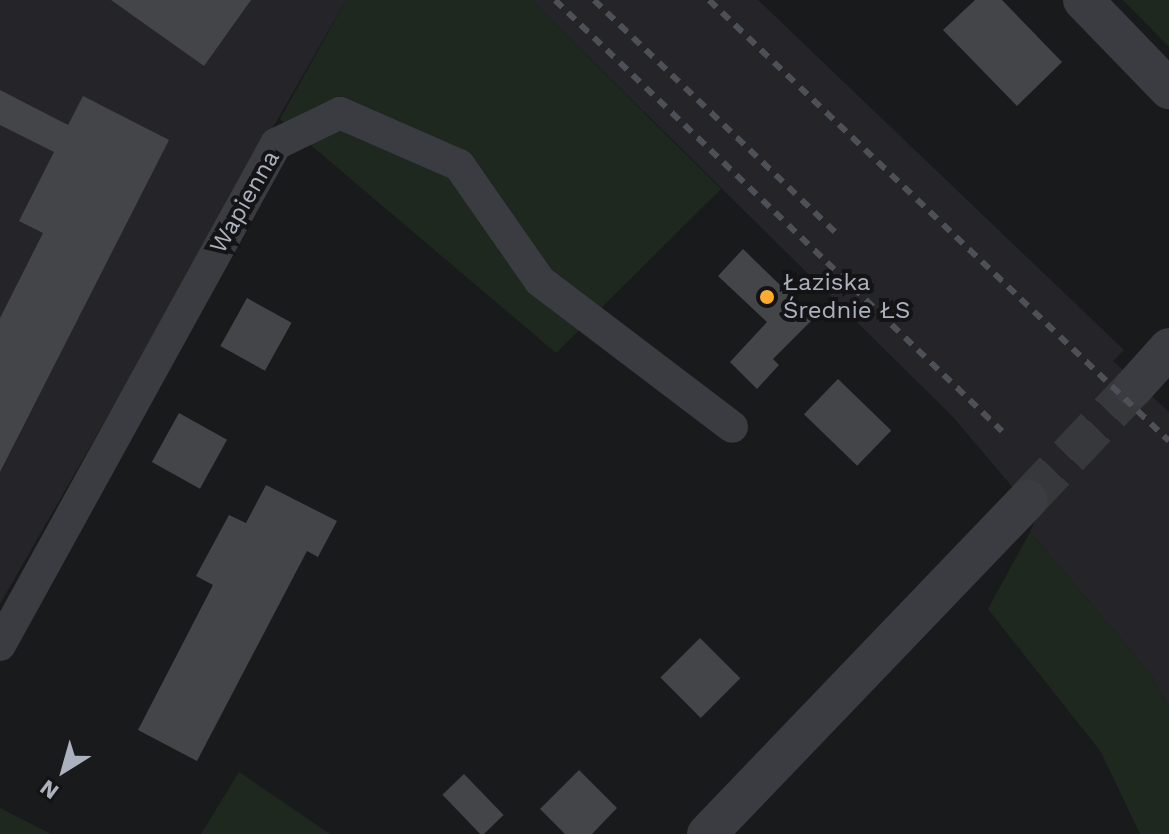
<!DOCTYPE html>
<html>
<head>
<meta charset="utf-8">
<style>
	body { margin:0 }
	#map { position:relative; width:1169px; height:834px; overflow:hidden; background:#191a1c; font-family:"Work Sans",sans-serif }
	div>[style] { position:absolute }
	.built>* { inset:0; background:#252529 }
	.green>* { inset:0; background:#1f281f }
	.building>* { inset:0; background:#434549; transform-origin:0 0 }
	.tertiary-tunnel>* { height:40px; margin-top:-20px; transform-origin:0; background:repeating-linear-gradient(90deg,#36383c 0 40px,transparent 0 60px) }
	.minor>* { height:32px; margin:-16px; padding:0 16px; transform-origin:16px; border-radius:16px; background:#3a3c42 }
	.tertiary>* { height:40px; margin:-20px; padding:0 20px; transform-origin:20px; border-radius:20px; background:#3a3c42 }
	.rail>* { height:6px; margin-top:-3px; transform-origin:0; background:repeating-linear-gradient(90deg,#4d5057 0 10px,transparent 0 18px) }
	.dots>* { width:22px; height:22px; translate:-50% -50%; box-sizing:border-box; border:4px solid #141417; border-radius:50% }
	span { translate:-50% -50%; white-space:nowrap; text-align:center; line-height:1.15; -webkit-text-stroke:8px #141417; paint-order:stroke }
	.street-label { font-size:24px; color:#abb1bd }
	.poi-label { font-size:24px; color:#abb1bd }
	.left { translate:0 -50%; text-align:left }
	.north { position:absolute; left:24px; top:730px; width:80px; height:80px; -webkit-text-stroke:6px #141417; paint-order:stroke; rotate:217deg; font-size:22px; font-weight:700; line-height:32px; text-align:center; color:#abb1bd }
	.north::after { content:''; display:block; margin:auto; width:28px; height:36px; background:#abb1bd; clip-path:polygon(50% 0,100% 100%,50% 72%,0 100%) }
</style>
</head>
<body>
<div id="map">
	<div class="built">
		<i style="clip-path:polygon(0 0,346px 0,0 604px)"></i>
		<i style="clip-path:polygon(531px 0,758px 0,1124px 350px,1113px 361px,1169px 412px,1169px 709px,1149px 672px,1030px 532px,1037px 516px,953px 417px)"></i>
	</div>
	<div class="green">
		<i style="clip-path:polygon(346px 0,531px 0,721px 189px,556px 353px,280px 119px)"></i>
		<i style="clip-path:polygon(1123px 0,1169px 0,1169px 47px)"></i>
		<i style="clip-path:polygon(1030px 532px,1149px 672px,1169px 709px,1169px 834px,1140px 834px,1101px 752px,988px 609px)"></i>
		<i style="clip-path:polygon(239px 772px,330px 834px,201px 834px)"></i>
		<i style="clip-path:polygon(0 808px,51px 834px,0 834px)"></i>
	</div>
	<div class="building">
		<i style="clip-path:polygon(111px 0,251px 0,204px 66px)"></i>
		<i style="clip-path:polygon(975px 0,1002px 0,1062px 62px,1017px 106px,943px 30px)"></i>
		<i style="clip-path:polygon(0 90px,68px 125px,83px 96px,169px 140px,0 472px,0 318px,43px 233px,19px 221px,54px 152px,0 125px)"></i>
		<i style="clip-path:polygon(743px 249px,814px 318px,773px 359px,779px 365px,757px 389px,730px 362px,767px 322px,718px 276px)"></i>
		<i style="left:247px;top:298px;width:51px;height:55px;rotate:29deg"></i>
		<i style="left:838px;top:379px;width:74px;height:49px;rotate:44deg"></i>
		<i style="left:179px;top:413px;width:55px;height:56px;rotate:29deg"></i>
		<i style="clip-path:polygon(266px 485px,337px 521px,318px 557px,307px 551px,197px 761px,138px 730px,213px 585px,196px 576px,229px 515px,246px 523px)"></i>
		<i style="left:700px;top:638px;width:57px;height:56px;rotate:45deg"></i>
		<i style="clip-path:polygon(579px 770px,617px 808px,592px 834px,565px 834px,540px 809px)"></i>
		<i style="left:464px;top:774px;width:57px;height:30px;rotate:46deg"></i>
	</div>
	<div class="tertiary-tunnel">
		<i style="left:1027px;top:500px;width:156px;rotate:-46.6deg"></i>
	</div>
	<div class="minor">
		<i style="left:0;top:645px;width:572px;rotate:-61.15deg"></i>
		<i style="left:276px;top:144px;width:71px;rotate:-25.8deg"></i>
		<i style="left:340px;top:113px;width:130px;rotate:23.6deg"></i>
		<i style="left:459px;top:165px;width:141px;rotate:55.1deg"></i>
		<i style="left:540px;top:281px;width:241px;rotate:37.2deg"></i>
	</div>
	<div class="tertiary">
		<i style="left:1083px;top:0;width:124px;rotate:46deg"></i>
		<i style="left:1134px;top:387px;width:52px;rotate:-48.1deg"></i>
		<i style="left:707px;top:834px;width:463px;rotate:-46.2deg"></i>
	</div>
	<div class="rail">
		<i style="left:555px;top:0;width:621px;rotate:43.96deg"></i>
		<i style="left:594px;top:0;width:339px;rotate:43.9deg"></i>
		<i style="left:709px;top:0;width:637px;rotate:43.79deg"></i>
	</div>
	<div class="dots">
		<i style="left:767px;top:297px;background:#ffac2e"></i>
	</div>
	<div class="street-label">
		<span style="left:245px;top:202px;rotate:-60deg">Wapienna</span>
	</div>
	<div class="poi-label">
		<span class="left" style="left:783px;top:297px">Łaziska<br>Średnie ŁS</span>
	</div>
	<div class="north">N</div>
</div>
</body>
</html>
